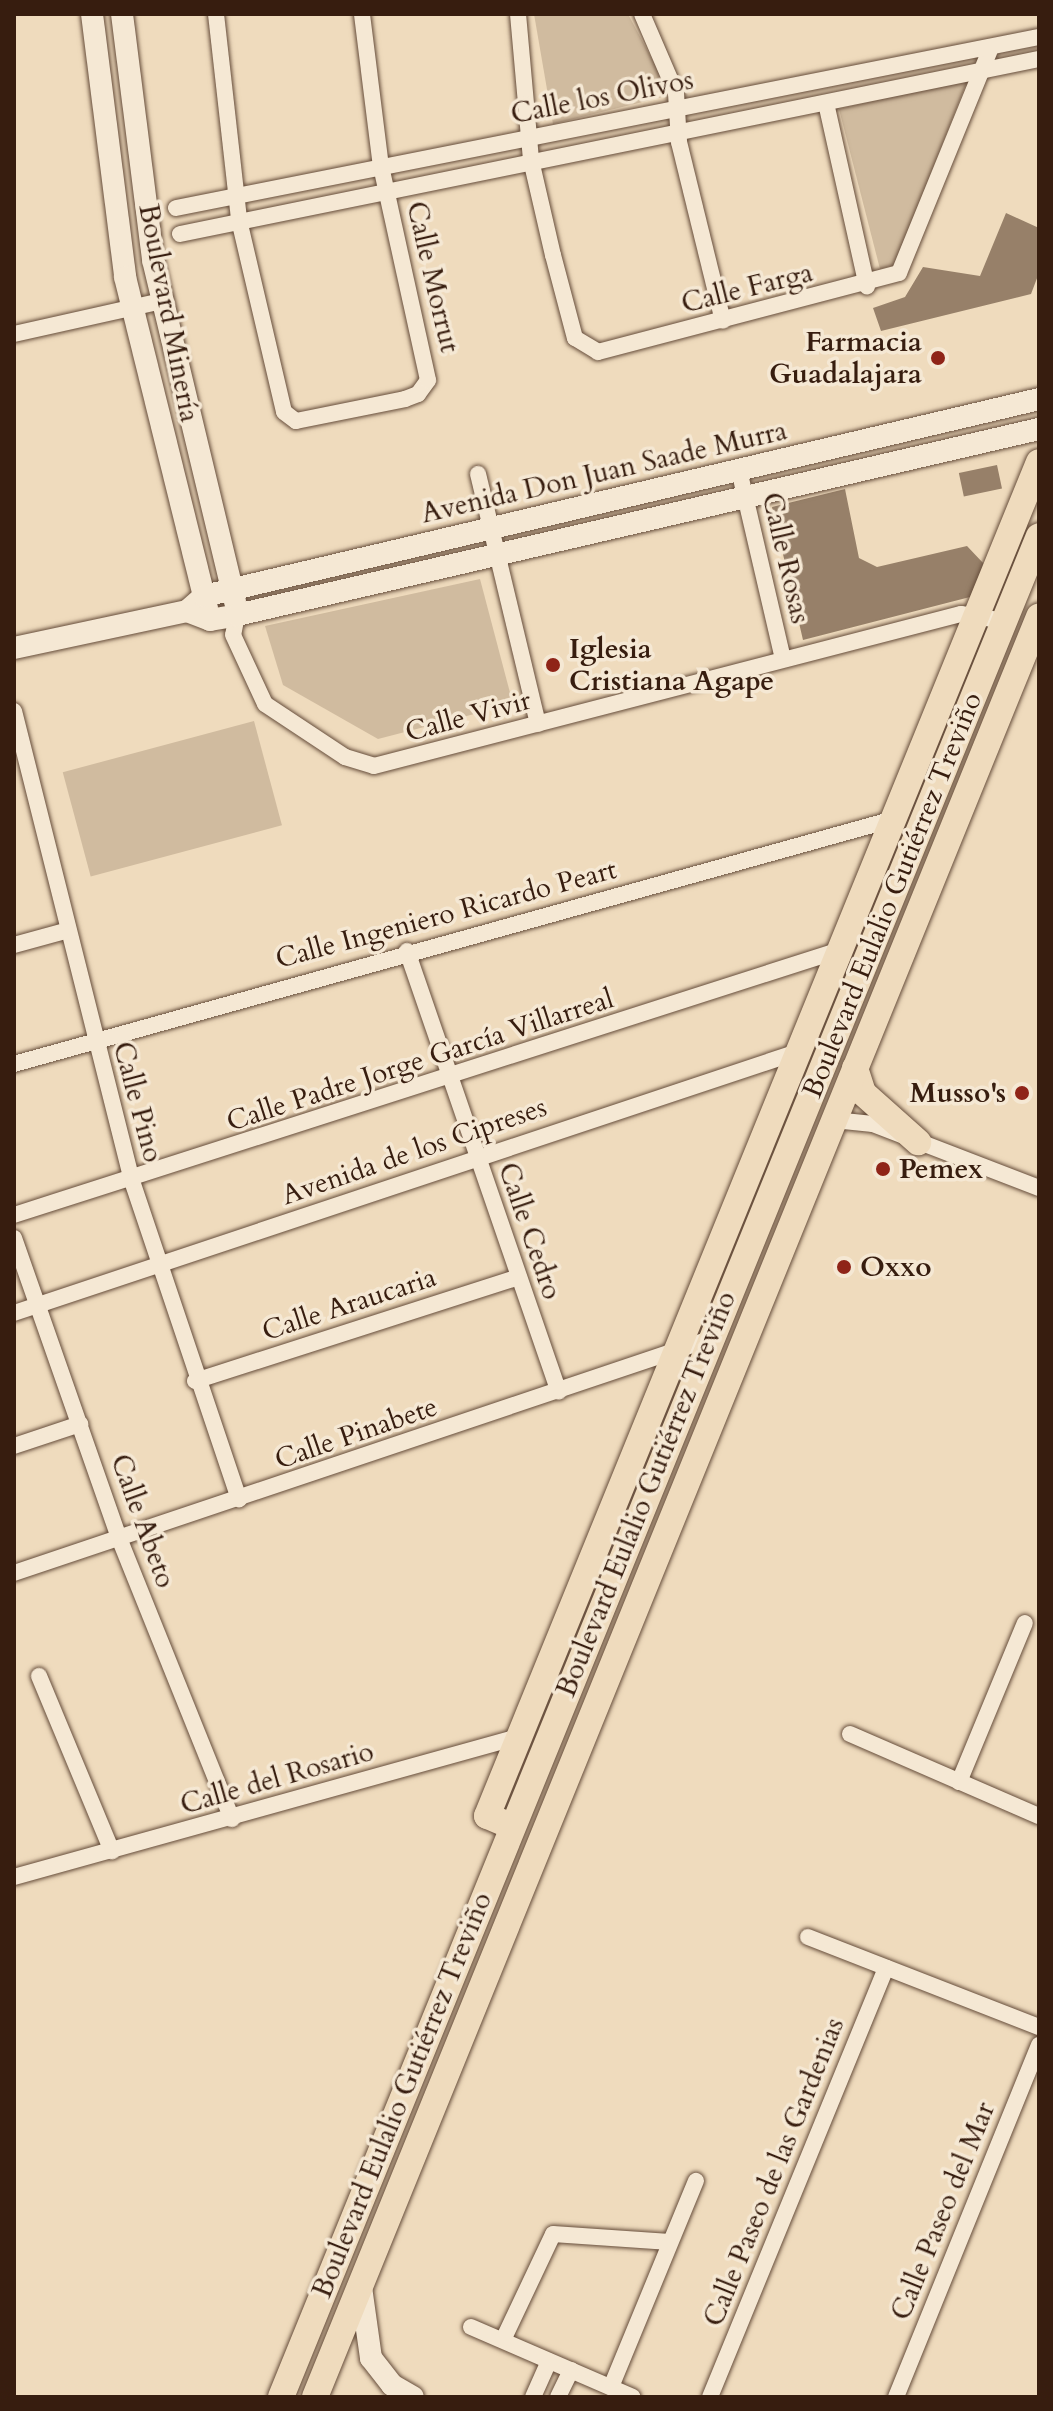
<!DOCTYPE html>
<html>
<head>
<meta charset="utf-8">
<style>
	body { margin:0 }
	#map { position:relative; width:1053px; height:2411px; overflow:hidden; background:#efdbbd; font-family:Cardo,serif }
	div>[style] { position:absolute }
	.green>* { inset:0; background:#d0bb9f; transform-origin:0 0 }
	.building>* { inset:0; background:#978069; transform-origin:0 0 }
	.roads { filter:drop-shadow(0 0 2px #654c3a) drop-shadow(0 0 2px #654c3a) }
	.street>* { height:16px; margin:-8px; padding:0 8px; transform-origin:8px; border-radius:8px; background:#f5e8d4 }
	.secondary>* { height:22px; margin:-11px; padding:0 11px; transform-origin:11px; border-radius:11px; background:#f5e8d4 }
	.primary>* { height:26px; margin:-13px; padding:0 13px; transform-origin:13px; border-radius:13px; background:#efdbbd }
	.dots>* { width:22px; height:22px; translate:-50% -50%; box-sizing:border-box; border:4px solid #f5e8d4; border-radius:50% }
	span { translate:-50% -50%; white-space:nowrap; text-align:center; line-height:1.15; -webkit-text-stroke:7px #f5e8d4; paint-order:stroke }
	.street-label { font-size:28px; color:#371d0f }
	.poi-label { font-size:28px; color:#371d0f; font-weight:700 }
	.right { translate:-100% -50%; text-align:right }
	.left { translate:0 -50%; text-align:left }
	.frame { position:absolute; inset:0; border:16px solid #371d0f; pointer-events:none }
</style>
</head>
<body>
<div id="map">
	<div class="green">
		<i style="clip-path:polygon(534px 14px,628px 14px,671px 95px,553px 124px)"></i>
		<i style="clip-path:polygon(968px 79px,895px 265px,880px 269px,839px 109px)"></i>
		<i style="clip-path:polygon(480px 579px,513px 704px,378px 739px,283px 685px,265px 626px)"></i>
		<i style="left:254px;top:721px;width:108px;height:198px;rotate:75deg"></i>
	</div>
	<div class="building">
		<i style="clip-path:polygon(1006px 213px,1039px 228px,1039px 273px,1031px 294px,881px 331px,873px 308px,905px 297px,923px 267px,980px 276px)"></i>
		<i style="left:997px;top:465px;width:24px;height:39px;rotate:78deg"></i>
		<i style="clip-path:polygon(845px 489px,859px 558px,877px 567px,967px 546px,984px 564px,970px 597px,803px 640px,772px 507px)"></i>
	</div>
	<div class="roads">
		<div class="street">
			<i style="left:216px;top:14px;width:207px;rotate:83.6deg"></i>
			<i style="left:239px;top:220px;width:197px;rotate:76.8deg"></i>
			<i style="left:284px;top:412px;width:15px;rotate:37deg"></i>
			<i style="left:296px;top:421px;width:111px;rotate:-11.4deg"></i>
			<i style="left:405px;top:399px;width:14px;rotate:-21deg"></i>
			<i style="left:418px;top:394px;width:17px;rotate:-54deg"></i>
			<i style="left:428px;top:380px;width:218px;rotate:-102.4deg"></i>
			<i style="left:381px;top:167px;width:154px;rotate:-97.1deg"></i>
			<i style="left:518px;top:14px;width:147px;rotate:84.9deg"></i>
			<i style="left:531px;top:160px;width:98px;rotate:77deg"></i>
			<i style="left:553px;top:255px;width:86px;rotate:75.2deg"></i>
			<i style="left:575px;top:338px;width:27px;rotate:31deg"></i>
			<i style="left:598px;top:352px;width:311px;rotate:-14.7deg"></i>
			<i style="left:899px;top:273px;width:244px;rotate:-67.8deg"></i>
			<i style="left:642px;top:14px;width:86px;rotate:66.7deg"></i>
			<i style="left:676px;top:93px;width:49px;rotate:86.5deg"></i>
			<i style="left:679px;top:142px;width:184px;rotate:76.2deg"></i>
			<i style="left:826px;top:103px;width:188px;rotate:77.4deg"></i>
			<i style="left:176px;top:208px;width:880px;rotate:-11.21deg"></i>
			<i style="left:180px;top:234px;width:877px;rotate:-11.52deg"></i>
			<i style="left:14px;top:334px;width:152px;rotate:-12.6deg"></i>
			<i style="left:739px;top:470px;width:194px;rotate:76.9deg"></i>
			<i style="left:478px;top:474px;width:257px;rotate:76.5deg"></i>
			<i style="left:237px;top:615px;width:20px;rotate:101deg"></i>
			<i style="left:233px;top:635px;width:76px;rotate:65.1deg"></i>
			<i style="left:265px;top:704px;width:96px;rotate:33.5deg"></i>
			<i style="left:345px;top:757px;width:30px;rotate:17deg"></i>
			<i style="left:374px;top:766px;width:606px;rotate:-14.52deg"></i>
			<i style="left:961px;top:614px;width:45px;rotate:9deg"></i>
			<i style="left:14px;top:711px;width:485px;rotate:75.9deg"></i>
			<i style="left:132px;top:1181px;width:336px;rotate:71.4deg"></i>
			<i style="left:14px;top:945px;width:53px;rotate:-15.4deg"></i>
			<i style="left:407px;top:951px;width:466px;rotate:71deg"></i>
			<i style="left:14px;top:1064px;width:913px;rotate:-15.56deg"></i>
			<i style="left:834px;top:1120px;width:39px;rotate:6deg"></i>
			<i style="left:873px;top:1124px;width:178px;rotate:21.1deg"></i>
			<i style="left:14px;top:1215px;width:867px;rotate:-17.79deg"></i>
			<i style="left:14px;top:1238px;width:318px;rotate:70.7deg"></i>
			<i style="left:119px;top:1538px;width:303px;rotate:68.1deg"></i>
			<i style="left:14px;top:1313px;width:832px;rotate:-18.43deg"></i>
			<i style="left:195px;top:1381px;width:340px;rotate:-17.8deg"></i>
			<i style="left:14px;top:1446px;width:70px;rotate:-18.4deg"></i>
			<i style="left:14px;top:1573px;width:737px;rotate:-18.58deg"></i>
			<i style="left:39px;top:1676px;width:190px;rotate:67.4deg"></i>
			<i style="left:850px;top:1734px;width:206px;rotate:23.5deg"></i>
			<i style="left:959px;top:1782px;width:172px;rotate:-67.5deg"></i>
			<i style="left:14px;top:1877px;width:530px;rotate:-15.53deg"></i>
			<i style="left:808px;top:1937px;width:248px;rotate:21.3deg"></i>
			<i style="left:471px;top:2327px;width:176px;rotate:23.4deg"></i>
			<i style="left:503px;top:2340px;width:117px;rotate:-64.7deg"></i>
			<i style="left:553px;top:2234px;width:117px;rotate:3.9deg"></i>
			<i style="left:611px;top:2387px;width:223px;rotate:-67.6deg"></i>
			<i style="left:533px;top:2397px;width:39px;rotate:-66deg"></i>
			<i style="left:558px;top:2397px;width:30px;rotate:-64deg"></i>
			<i style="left:710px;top:2397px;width:464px;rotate:-67.7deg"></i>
			<i style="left:896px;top:2397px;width:380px;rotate:-67.9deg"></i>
		</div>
		<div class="secondary">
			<i style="left:92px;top:14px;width:265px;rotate:82.8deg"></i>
			<i style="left:125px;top:277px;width:342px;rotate:76.1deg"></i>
			<i style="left:122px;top:14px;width:248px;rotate:82.8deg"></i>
			<i style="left:153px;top:260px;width:352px;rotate:76.5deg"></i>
			<i style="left:187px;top:611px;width:25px;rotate:21deg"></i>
			<i style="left:210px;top:620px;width:27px;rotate:-10deg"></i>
			<i style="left:237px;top:615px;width:823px;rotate:-13.06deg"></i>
			<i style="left:14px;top:648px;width:177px;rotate:-12.1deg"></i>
			<i style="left:187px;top:611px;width:23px;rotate:-41deg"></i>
			<i style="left:204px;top:596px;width:858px;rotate:-13.27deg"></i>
			<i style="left:361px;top:2287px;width:72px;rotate:82deg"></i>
			<i style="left:371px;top:2358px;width:34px;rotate:52deg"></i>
			<i style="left:392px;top:2385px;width:24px;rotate:30deg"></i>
		</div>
		<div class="primary">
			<i style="left:855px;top:1068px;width:26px;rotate:72deg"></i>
			<i style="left:863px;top:1093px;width:74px;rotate:41.7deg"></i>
			<i style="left:511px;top:1826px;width:26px;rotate:-157deg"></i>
			<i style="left:487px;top:1816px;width:1462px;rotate:-67.82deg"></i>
			<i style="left:281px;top:2397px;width:2009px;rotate:-67.84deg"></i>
			<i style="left:315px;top:2397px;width:1922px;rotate:-67.87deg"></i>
		</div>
	</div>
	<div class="dots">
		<i style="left:938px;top:358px;background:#8f2418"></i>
		<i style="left:553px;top:665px;background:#8f2418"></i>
		<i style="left:1022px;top:1093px;background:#8f2418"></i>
		<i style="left:883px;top:1169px;background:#8f2418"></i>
		<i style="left:844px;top:1267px;background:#8f2418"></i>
	</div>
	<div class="street-label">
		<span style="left:602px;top:97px;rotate:-11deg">Calle los Olivos</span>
		<span style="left:433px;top:277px;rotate:77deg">Calle Morrut</span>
		<span style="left:747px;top:288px;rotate:-14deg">Calle Farga</span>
		<span style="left:169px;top:313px;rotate:79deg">Boulevard Minería</span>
		<span style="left:604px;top:472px;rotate:-13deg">Avenida Don Juan Saade Murra</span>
		<span style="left:786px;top:558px;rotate:77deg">Calle Rosas</span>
		<span style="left:468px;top:716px;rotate:-15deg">Calle Vivir</span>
		<span style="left:892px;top:895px;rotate:-68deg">Boulevard Eulalio Gutiérrez Treviño</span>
		<span style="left:446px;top:914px;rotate:-15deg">Calle Ingeniero Ricardo Peart</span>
		<span style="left:420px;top:1060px;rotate:-18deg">Calle Padre Jorge García Villarreal</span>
		<span style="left:138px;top:1102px;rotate:75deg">Calle Pino</span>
		<span style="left:414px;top:1151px;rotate:-19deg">Avenida de los Cipreses</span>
		<span style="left:530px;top:1231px;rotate:71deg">Calle Cedro</span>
		<span style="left:349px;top:1304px;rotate:-18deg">Calle Araucaria</span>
		<span style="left:356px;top:1433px;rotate:-19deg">Calle Pinabete</span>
		<span style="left:646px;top:1494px;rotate:-68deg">Boulevard Eulalio Gutiérrez Treviño</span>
		<span style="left:143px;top:1521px;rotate:70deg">Calle Abeto</span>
		<span style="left:277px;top:1778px;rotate:-16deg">Calle del Rosario</span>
		<span style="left:402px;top:2095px;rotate:-68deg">Boulevard Eulalio Gutiérrez Treviño</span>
		<span style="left:774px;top:2172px;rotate:-68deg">Calle Paseo de las Gardenias</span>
		<span style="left:943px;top:2211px;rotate:-68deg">Calle Paseo del Mar</span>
	</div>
	<div class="poi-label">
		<span class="right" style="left:922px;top:358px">Farmacia<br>Guadalajara</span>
		<span class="left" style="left:569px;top:665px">Iglesia<br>Cristiana Agape</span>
		<span class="right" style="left:1006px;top:1093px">Musso's</span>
		<span class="left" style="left:899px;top:1169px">Pemex</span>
		<span class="left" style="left:860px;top:1267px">Oxxo</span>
	</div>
	<div class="frame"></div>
</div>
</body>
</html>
